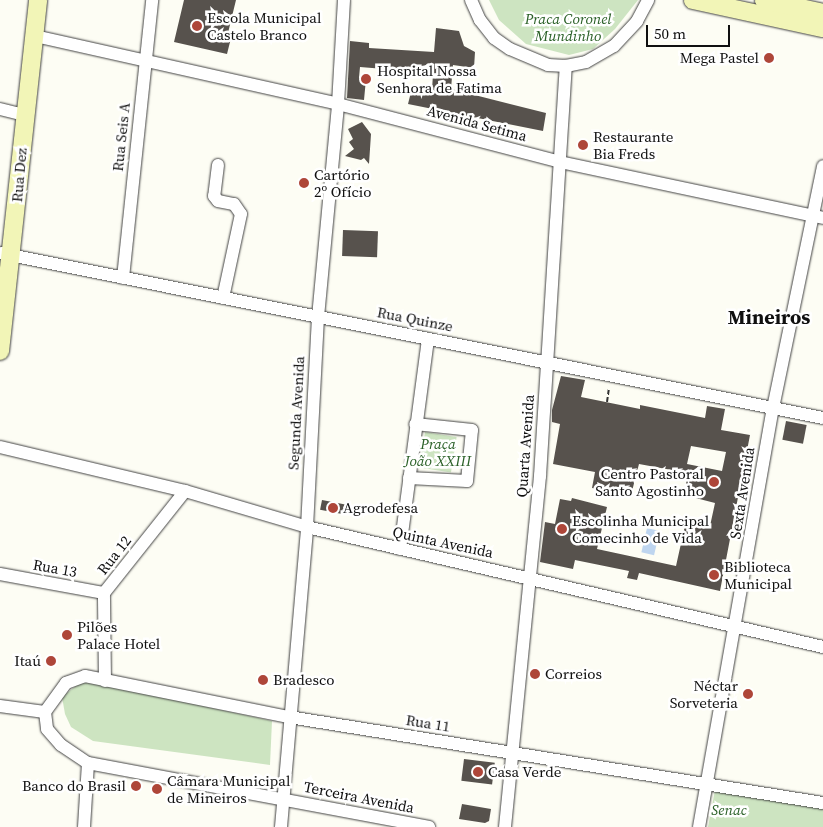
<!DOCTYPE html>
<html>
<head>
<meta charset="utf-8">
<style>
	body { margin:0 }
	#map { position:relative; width:823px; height:827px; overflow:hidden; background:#fdfdf4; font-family:"Source Serif 4",serif }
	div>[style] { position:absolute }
	.green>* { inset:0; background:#cde4c1; transform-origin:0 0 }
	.water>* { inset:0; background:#bed5ef; transform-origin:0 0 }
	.building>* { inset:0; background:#57524d; transform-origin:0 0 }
	.path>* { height:2px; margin-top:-1px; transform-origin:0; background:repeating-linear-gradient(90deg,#323232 0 5px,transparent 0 7.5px) }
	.roads { filter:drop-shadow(0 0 1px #434343) drop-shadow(0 0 1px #434343) }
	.street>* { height:12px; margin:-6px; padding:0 6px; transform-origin:6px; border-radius:6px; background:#fff }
	.secondary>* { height:18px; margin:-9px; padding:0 9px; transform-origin:9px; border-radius:9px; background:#f2f5b7 }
	.dots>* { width:14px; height:14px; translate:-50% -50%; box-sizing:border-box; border:2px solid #fff; border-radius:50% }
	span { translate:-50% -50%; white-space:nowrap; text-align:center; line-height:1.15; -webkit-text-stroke:5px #fff; paint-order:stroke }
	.poi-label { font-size:15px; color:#101010 }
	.left { translate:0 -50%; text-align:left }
	.right { translate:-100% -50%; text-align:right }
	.park-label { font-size:15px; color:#2a6027; font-style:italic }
	.street-label { font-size:15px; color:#101010 }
	.district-label { font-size:20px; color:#101010; font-weight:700 }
	.scale { position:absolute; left:646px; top:25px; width:84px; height:22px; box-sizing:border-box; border:2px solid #101010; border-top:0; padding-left:6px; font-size:15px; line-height:18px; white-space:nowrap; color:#101010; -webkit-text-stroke:4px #fff; paint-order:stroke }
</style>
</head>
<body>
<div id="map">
	<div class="green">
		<i style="clip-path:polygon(489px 0,638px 0,615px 29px,593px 49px,569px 55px,526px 44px,499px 20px)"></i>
		<i style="left:425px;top:432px;width:32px;height:36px;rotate:9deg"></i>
		<i style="clip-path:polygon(83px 680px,272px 721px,270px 765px,93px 741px,71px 727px,65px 714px,62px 697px)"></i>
		<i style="clip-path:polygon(715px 790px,823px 805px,823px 827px,708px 827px)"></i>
	</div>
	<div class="water">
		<i style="left:647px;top:528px;width:13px;height:25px;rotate:13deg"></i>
	</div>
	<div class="building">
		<i style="clip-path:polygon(184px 0,236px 0,227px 37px,231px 38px,227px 54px,174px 42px)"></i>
		<i style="clip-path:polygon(436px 28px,459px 31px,464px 46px,475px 52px,474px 68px,453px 65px,451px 89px,546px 113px,543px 131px,408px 104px,412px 88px,432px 91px,433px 73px,360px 67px,359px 78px,366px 79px,364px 100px,347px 98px,350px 41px,369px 43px,369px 48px,434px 52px)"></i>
		<i style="clip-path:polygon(362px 122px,371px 134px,369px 164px,364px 158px,361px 160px,345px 156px,354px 149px,349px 142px,353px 139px,348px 129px)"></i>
		<i style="left:343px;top:230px;width:35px;height:26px;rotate:2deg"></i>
		<i style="clip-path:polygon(evenodd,561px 376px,585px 380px,581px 397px,640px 409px,640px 405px,705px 418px,707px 406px,725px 409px,721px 430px,750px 435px,720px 591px,639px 573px,637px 580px,627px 578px,629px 571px,575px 560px,573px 569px,540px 562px,545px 522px,555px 524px,560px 499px,571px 501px,572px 498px,607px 507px,597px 549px,676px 566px,686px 521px,710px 526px,715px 503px,684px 495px,688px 473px,639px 464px,631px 495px,592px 488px,595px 472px,553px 464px,560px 424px,552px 422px,552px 410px,561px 376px,691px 446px,726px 452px,722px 471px,687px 464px,691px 446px)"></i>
		<i style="left:786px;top:421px;width:21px;height:19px;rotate:11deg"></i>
		<i style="left:322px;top:500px;width:25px;height:10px;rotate:11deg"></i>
		<i style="left:464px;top:759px;width:31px;height:22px;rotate:7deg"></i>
		<i style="clip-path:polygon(462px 804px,491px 809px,489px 821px,485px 823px,459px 819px)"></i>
	</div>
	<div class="path">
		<i style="left:607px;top:402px;width:15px;rotate:-82deg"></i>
	</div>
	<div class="roads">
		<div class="street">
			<i style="left:471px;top:0;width:22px;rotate:66deg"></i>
			<i style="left:480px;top:20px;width:23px;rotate:52deg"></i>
			<i style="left:494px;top:38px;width:19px;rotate:35deg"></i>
			<i style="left:510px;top:49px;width:41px;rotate:22.8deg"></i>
			<i style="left:548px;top:65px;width:18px;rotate:3deg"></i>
			<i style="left:566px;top:66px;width:20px;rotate:-11deg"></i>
			<i style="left:586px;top:62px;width:32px;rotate:-30deg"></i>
			<i style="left:614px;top:46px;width:34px;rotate:-47deg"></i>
			<i style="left:637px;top:21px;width:24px;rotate:-62deg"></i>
			<i style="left:35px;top:36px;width:311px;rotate:12.6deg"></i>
			<i style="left:338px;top:104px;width:229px;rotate:14.6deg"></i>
			<i style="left:560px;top:162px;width:269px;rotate:12deg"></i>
			<i style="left:0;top:109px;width:25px;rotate:14deg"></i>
			<i style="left:218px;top:165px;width:31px;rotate:97deg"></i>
			<i style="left:214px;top:196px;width:6px;rotate:51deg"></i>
			<i style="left:218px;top:201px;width:16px;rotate:11deg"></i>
			<i style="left:234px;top:204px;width:12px;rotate:55deg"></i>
			<i style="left:241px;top:214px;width:86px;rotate:102.1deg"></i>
			<i style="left:0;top:253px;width:839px;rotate:11.34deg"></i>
			<i style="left:123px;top:278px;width:280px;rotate:-84deg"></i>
			<i style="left:0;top:447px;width:190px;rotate:13.4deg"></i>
			<i style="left:185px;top:491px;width:127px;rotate:16.4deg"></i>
			<i style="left:307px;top:527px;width:530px;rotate:13.09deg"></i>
			<i style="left:409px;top:478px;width:58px;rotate:3deg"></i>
			<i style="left:467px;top:481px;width:51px;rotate:-84.4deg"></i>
			<i style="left:472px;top:430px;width:57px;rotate:-174deg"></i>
			<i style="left:400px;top:549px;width:212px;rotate:-82.4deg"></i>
			<i style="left:0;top:574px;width:106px;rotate:10.4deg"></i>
			<i style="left:105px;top:681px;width:88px;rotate:-90.7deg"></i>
			<i style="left:104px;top:593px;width:130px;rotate:-51.5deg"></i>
			<i style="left:0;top:706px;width:45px;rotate:7.6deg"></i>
			<i style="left:45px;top:712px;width:36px;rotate:-54deg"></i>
			<i style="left:66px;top:683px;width:20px;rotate:-20deg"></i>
			<i style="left:85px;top:676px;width:208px;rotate:11.4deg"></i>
			<i style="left:289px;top:717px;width:541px;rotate:9.15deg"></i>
			<i style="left:45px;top:712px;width:17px;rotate:83deg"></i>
			<i style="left:47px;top:729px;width:21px;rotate:49deg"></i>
			<i style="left:61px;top:745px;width:32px;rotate:34deg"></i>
			<i style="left:88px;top:763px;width:347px;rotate:10.6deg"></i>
			<i style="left:84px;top:827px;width:64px;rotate:-86.4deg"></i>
			<i style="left:281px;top:827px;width:301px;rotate:-85deg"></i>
			<i style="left:307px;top:527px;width:210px;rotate:-87deg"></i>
			<i style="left:318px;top:317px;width:214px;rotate:-84.6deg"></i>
			<i style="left:338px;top:104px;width:104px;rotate:-86.7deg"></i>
			<i style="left:505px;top:827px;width:353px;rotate:-84.3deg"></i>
			<i style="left:540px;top:476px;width:411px;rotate:-86.4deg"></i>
			<i style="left:699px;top:827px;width:425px;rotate:-80deg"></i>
			<i style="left:773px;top:408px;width:247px;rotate:-78.3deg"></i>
		</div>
		<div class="secondary">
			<i style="left:693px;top:0;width:133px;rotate:12.2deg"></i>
			<i style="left:764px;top:0;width:60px;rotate:12.4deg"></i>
			<i style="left:0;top:351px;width:353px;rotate:-83.8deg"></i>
		</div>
	</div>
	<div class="dots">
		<i style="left:197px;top:26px;background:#ae4639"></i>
		<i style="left:769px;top:58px;background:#ae4639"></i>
		<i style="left:366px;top:79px;background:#ae4639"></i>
		<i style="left:583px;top:145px;background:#ae4639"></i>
		<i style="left:304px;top:183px;background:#ae4639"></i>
		<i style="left:714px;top:482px;background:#ae4639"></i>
		<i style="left:333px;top:508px;background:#ae4639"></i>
		<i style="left:562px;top:529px;background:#ae4639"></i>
		<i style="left:714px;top:575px;background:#ae4639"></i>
		<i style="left:67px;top:635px;background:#ae4639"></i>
		<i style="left:51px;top:661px;background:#ae4639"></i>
		<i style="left:535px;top:674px;background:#ae4639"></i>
		<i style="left:263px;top:680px;background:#ae4639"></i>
		<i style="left:748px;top:694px;background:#ae4639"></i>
		<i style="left:478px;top:772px;background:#ae4639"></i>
		<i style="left:136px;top:786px;background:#ae4639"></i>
		<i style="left:157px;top:789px;background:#ae4639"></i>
	</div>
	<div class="poi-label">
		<span class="left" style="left:207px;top:26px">Escola Municipal<br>Castelo Branco</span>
		<span class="right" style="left:759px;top:58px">Mega Pastel</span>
		<span class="left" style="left:377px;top:79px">Hospital Nossa<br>Senhora de Fatima</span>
		<span class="left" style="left:593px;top:145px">Restaurante<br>Bia Freds</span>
		<span class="left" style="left:314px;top:183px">Cartório<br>2º Ofício</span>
		<span class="right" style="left:704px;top:482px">Centro Pastoral<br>Santo Agostinho</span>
		<span class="left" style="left:343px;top:508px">Agrodefesa</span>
		<span class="left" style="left:572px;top:529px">Escolinha Municipal<br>Comecinho de Vida</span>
		<span class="left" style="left:724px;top:575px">Biblioteca<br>Municipal</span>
		<span class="left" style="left:77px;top:635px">Pilões<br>Palace Hotel</span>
		<span class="right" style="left:41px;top:661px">Itaú</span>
		<span class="left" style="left:545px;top:674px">Correios</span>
		<span class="left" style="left:273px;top:680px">Bradesco</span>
		<span class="right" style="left:738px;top:694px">Néctar<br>Sorveteria</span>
		<span class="left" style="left:488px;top:772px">Casa Verde</span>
		<span class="left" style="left:167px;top:789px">Câmara Municipal<br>de Mineiros</span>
		<span class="right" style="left:126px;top:786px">Banco do Brasil</span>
	</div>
	<div class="park-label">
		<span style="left:568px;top:27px">Praca Coronel<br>Mundinho</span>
		<span style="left:438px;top:452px">Praça<br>João XXIII</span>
		<span style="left:729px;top:810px">Senac</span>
	</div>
	<div class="street-label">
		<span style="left:477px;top:123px;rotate:15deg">Avenida Setima</span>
		<span style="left:121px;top:137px;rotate:-84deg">Rua Seis A</span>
		<span style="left:19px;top:175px;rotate:-85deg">Rua Dez</span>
		<span style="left:415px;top:319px;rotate:11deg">Rua Quinze</span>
		<span style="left:296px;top:413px;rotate:-87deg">Segunda Avenida</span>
		<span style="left:525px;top:446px;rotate:-86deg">Quarta Avenida</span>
		<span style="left:742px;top:493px;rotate:-81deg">Sexta Avenida</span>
		<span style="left:443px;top:542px;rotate:12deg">Quinta Avenida</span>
		<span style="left:114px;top:555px;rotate:-52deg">Rua 12</span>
		<span style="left:55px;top:568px;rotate:10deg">Rua 13</span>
		<span style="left:428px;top:723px;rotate:9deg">Rua 11</span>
		<span style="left:359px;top:797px;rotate:11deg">Terceira Avenida</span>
	</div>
	<div class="district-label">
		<span style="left:769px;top:317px">Mineiros</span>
	</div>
	<div class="scale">50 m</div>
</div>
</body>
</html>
